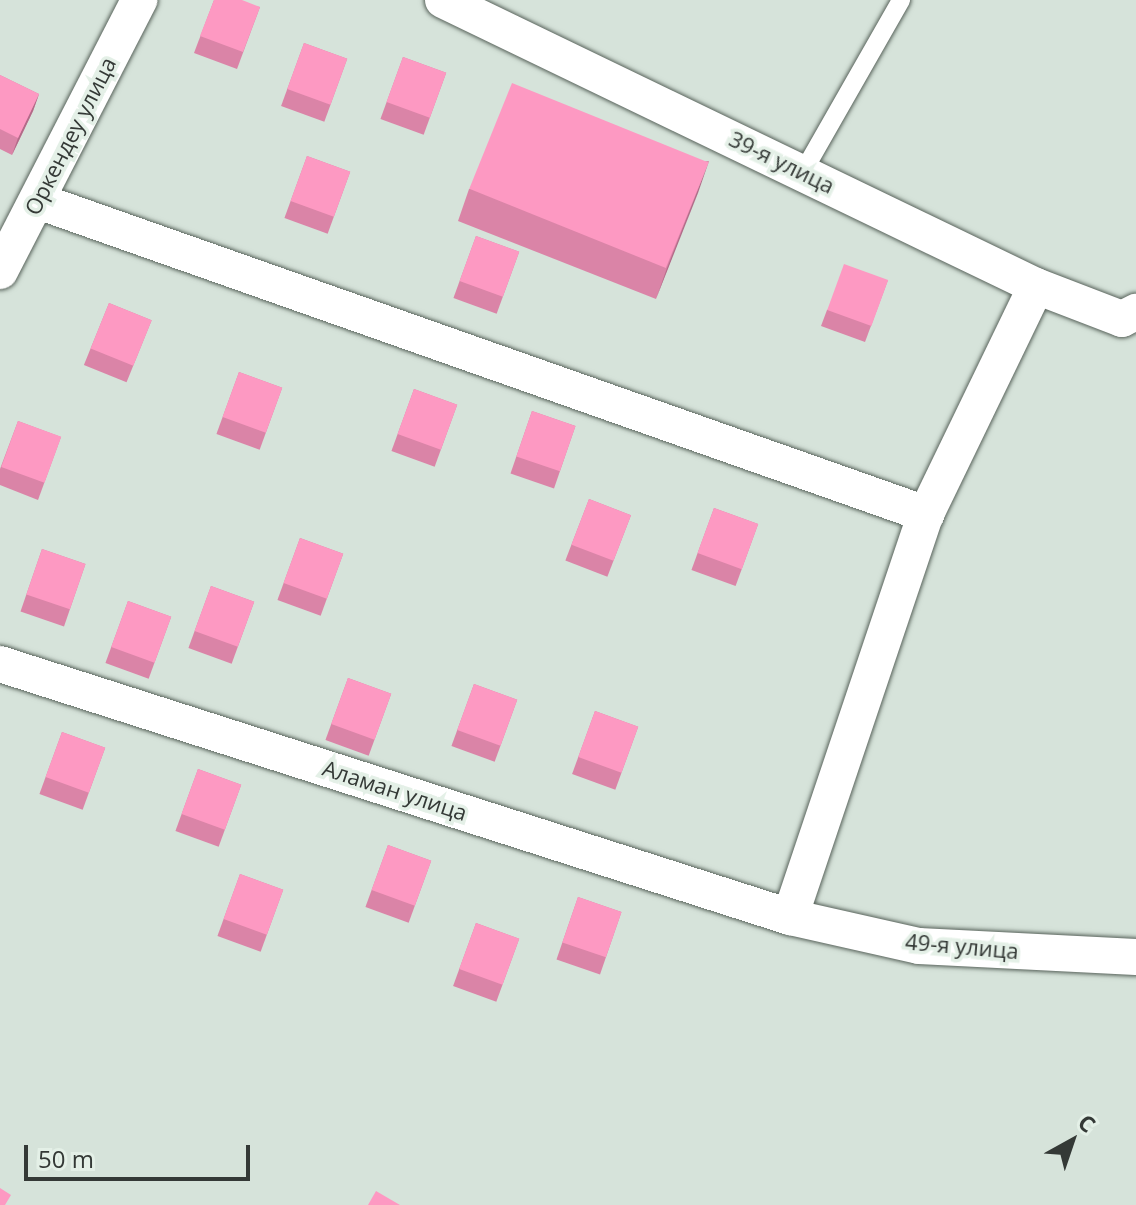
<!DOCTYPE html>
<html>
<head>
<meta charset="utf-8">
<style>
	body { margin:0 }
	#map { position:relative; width:1136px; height:1205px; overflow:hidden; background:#d6e3da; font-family:"Open Sans",sans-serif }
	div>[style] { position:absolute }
	.roads { filter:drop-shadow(0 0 2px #58635b) drop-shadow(0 0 2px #58635b) }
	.lane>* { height:18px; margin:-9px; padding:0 9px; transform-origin:9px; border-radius:9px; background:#fff }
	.street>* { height:36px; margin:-18px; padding:0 18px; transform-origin:18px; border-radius:18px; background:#fff }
	.wall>* { inset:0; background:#da84a7; transform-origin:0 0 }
	.shaded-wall>* { inset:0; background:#b16b88 }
	.building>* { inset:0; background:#fd99c2; transform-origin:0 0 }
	span { translate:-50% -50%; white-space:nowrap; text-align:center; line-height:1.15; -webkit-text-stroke:7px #e4f0e7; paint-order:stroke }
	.street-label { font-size:22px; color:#343936 }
	.north { position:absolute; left:1032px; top:1101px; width:80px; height:80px; -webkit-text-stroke:6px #e4f0e7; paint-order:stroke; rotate:40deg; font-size:22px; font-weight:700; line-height:32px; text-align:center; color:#343936 }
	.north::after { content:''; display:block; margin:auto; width:28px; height:36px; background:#343936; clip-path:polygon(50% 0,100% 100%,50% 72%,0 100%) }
	.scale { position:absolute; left:24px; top:1145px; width:226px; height:36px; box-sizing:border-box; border:4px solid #343936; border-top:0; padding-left:10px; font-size:24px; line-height:28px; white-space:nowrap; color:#343936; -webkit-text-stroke:6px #e4f0e7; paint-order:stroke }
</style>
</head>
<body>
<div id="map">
	<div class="roads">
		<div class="lane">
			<i style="left:803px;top:172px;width:198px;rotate:-60.3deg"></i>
		</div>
		<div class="street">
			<i style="left:443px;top:0;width:658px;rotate:25.75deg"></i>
			<i style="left:1036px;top:286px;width:92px;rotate:21deg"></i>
			<i style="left:1122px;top:319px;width:16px;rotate:-27deg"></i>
			<i style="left:38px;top:201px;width:942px;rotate:19.42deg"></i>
			<i style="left:0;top:271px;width:305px;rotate:-62.8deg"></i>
			<i style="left:0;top:664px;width:830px;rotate:17.76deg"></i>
			<i style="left:790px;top:917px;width:132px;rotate:12.7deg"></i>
			<i style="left:919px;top:946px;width:217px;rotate:2.9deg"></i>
			<i style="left:790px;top:917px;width:425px;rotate:-71.4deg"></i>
			<i style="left:926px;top:514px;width:253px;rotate:-64.2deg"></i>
		</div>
	</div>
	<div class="wall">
		<i style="clip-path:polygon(214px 0,260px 7px,237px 69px,194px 53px)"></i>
		<i style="left:304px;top:43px;width:46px;height:67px;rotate:20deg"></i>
		<i style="left:403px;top:57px;width:46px;height:66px;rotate:20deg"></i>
		<i style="clip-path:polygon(0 75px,39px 94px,33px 111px,12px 155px,0 149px)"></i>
		<i style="left:307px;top:156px;width:46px;height:66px;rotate:20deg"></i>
		<i style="clip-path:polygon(709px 161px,656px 299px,458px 221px,469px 189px)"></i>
		<i style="left:476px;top:236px;width:46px;height:66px;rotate:20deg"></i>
		<i style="clip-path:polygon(888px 280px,865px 342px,821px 326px,827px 310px)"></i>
		<i style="left:109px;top:303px;width:46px;height:67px;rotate:22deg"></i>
		<i style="left:239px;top:372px;width:46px;height:66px;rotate:20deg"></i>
		<i style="left:414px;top:389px;width:46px;height:66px;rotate:20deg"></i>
		<i style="left:532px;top:411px;width:46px;height:66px;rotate:19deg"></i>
		<i style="clip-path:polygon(18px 421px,61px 437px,38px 500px,0 485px,0 469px)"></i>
		<i style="left:589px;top:499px;width:45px;height:66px;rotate:21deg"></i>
		<i style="left:714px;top:508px;width:47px;height:66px;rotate:20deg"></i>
		<i style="left:300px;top:538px;width:46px;height:66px;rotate:20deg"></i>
		<i style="left:42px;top:549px;width:46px;height:66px;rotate:19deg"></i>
		<i style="left:211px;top:586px;width:46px;height:66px;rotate:20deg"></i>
		<i style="left:128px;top:601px;width:46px;height:66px;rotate:20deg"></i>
		<i style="left:348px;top:678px;width:46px;height:66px;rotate:20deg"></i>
		<i style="left:474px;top:684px;width:46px;height:66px;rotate:20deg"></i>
		<i style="left:595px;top:711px;width:46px;height:67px;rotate:20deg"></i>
		<i style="left:62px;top:732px;width:46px;height:66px;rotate:20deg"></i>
		<i style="left:198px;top:769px;width:46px;height:66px;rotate:20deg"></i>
		<i style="left:388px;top:845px;width:46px;height:66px;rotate:20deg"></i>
		<i style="left:240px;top:874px;width:46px;height:66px;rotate:20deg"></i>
		<i style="left:578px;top:897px;width:46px;height:66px;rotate:19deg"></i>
		<i style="left:476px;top:923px;width:46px;height:67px;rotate:20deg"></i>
	</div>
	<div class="shaded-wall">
		<i style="clip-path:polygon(39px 94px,33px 111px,12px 155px,18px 138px)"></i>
		<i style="clip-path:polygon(709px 161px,698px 193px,656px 299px,667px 268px)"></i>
	</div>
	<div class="building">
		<i style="clip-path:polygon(214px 0,242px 0,260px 7px,243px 52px,200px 36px)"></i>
		<i style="left:304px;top:43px;width:46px;height:49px;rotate:20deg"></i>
		<i style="left:403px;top:57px;width:46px;height:48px;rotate:20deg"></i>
		<i style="clip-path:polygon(0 75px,39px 94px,18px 138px,0 129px)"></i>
		<i style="left:512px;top:83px;width:212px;height:114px;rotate:22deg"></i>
		<i style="left:307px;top:156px;width:46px;height:48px;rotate:20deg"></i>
		<i style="left:476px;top:236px;width:46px;height:48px;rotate:20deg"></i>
		<i style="left:844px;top:264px;width:47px;height:49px;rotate:20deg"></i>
		<i style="left:109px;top:303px;width:46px;height:49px;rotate:22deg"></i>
		<i style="left:239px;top:372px;width:46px;height:48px;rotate:20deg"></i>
		<i style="left:414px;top:389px;width:46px;height:48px;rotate:20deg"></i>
		<i style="left:532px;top:411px;width:46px;height:48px;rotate:19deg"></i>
		<i style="left:18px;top:421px;width:46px;height:49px;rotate:20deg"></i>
		<i style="left:589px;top:499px;width:45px;height:49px;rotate:21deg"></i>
		<i style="left:714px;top:508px;width:47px;height:48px;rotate:20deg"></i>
		<i style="left:300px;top:538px;width:46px;height:48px;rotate:20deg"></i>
		<i style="left:42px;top:549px;width:46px;height:48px;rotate:19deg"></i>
		<i style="left:211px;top:586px;width:46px;height:48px;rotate:20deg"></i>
		<i style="left:128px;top:601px;width:46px;height:49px;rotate:20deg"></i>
		<i style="left:348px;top:678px;width:46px;height:49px;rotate:20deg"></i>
		<i style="left:474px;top:684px;width:46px;height:49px;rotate:20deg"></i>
		<i style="left:595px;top:711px;width:46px;height:49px;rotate:20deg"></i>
		<i style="left:62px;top:732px;width:46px;height:48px;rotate:20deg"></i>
		<i style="left:198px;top:769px;width:46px;height:48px;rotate:20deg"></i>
		<i style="left:388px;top:845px;width:46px;height:48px;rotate:20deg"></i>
		<i style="left:240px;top:874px;width:46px;height:48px;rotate:20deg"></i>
		<i style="left:578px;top:897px;width:46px;height:48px;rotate:19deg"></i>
		<i style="left:476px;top:923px;width:46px;height:49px;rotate:20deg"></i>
		<i style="clip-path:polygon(0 1188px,11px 1195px,5px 1205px,0 1205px)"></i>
		<i style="clip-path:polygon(376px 1191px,400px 1205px,368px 1205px)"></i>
	</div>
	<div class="street-label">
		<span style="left:70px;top:136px;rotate:-63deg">Оркендеу улица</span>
		<span style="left:782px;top:162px;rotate:26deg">39-я улица</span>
		<span style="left:395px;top:790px;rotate:18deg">Аламан улица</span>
		<span style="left:962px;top:946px;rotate:5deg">49-я улица</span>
	</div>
	<div class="north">С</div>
	<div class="scale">50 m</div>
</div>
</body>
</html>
